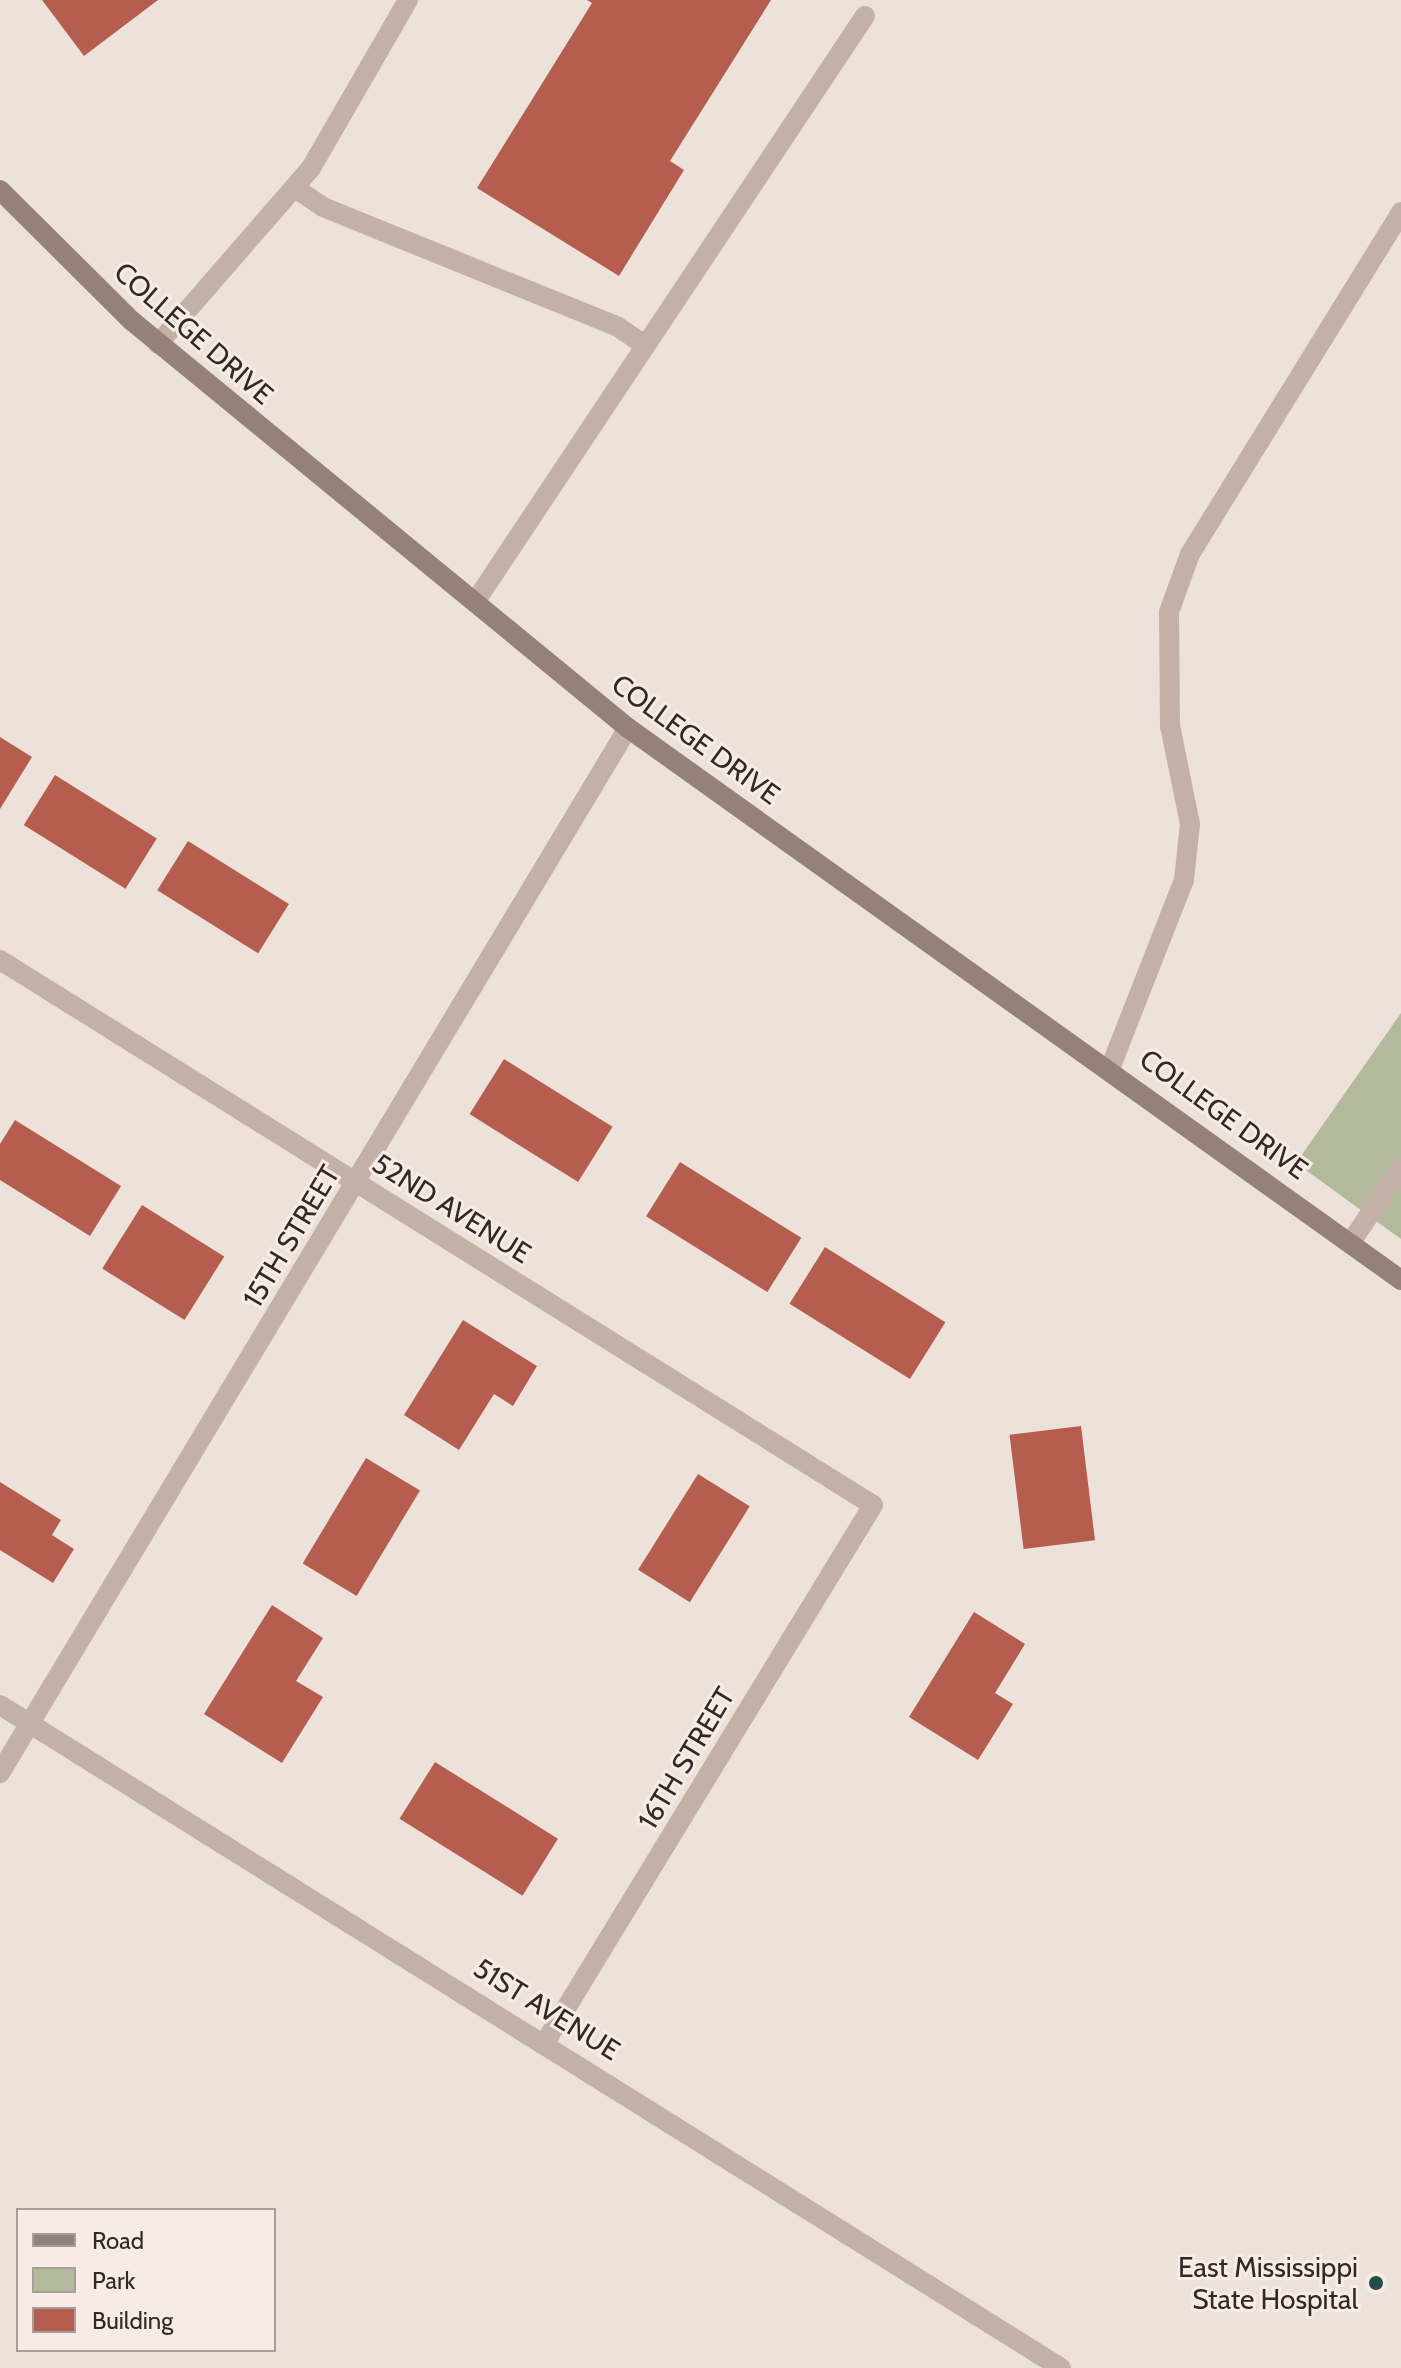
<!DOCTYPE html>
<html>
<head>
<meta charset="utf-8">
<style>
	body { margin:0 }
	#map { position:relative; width:1401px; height:2368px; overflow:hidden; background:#ede2d9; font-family:Cabin,sans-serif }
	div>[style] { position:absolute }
	.green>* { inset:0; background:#b3ba9c }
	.building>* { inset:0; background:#b55e4f; transform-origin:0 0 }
	.lane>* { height:20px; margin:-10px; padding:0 10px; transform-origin:10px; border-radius:10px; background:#c3b1a7 }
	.street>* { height:20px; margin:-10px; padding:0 10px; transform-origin:10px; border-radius:10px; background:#c3b1a7 }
	.secondary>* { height:20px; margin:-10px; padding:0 10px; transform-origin:10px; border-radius:10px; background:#968179 }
	.dots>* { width:22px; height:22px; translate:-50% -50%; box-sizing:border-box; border:4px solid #f6ece5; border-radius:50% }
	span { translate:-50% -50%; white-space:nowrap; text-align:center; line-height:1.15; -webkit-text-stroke:6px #f6ece5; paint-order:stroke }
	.street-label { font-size:28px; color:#312926 }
	.poi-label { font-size:28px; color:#312926 }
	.right { translate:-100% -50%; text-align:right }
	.legend { position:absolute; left:16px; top:2208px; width:260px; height:144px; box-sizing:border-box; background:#f6ece5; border:2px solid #a79e99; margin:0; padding:10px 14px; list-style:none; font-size:24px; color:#312926 }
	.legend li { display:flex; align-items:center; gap:16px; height:40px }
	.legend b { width:40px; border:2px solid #a79e99 }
</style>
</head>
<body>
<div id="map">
	<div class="green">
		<i style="clip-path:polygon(1401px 1013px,1401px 1239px,1296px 1163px)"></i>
	</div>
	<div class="building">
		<i style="clip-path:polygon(42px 0,158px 0,84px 56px)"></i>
		<i style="clip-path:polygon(587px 0,771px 0,670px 161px,684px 170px,619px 276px,477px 188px,592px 3px)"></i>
		<i style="clip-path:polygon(0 737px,32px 757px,0 809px)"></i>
		<i style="left:55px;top:775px;width:120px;height:59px;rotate:32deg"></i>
		<i style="left:188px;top:841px;width:119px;height:58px;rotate:32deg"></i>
		<i style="left:504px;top:1059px;width:128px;height:65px;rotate:32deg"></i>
		<i style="clip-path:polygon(15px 1120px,121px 1186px,90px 1236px,0 1180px,0 1144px)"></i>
		<i style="left:680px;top:1162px;width:143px;height:64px;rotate:32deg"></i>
		<i style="left:142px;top:1205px;width:97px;height:75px;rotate:32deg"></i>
		<i style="left:825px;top:1247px;width:142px;height:67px;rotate:32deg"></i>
		<i style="clip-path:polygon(463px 1320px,537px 1366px,513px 1406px,494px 1394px,459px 1450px,404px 1415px)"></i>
		<i style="left:1081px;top:1426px;width:115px;height:72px;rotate:83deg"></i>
		<i style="left:366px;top:1458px;width:63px;height:123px;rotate:31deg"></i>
		<i style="left:698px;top:1474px;width:61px;height:113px;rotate:32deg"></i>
		<i style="clip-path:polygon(0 1482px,61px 1520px,52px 1535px,74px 1549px,53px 1583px,0 1550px)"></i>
		<i style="clip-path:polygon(272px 1605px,323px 1638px,296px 1681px,323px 1697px,282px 1763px,204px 1714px)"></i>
		<i style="clip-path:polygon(974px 1612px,1025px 1644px,995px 1693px,1013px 1704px,978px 1760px,909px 1717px)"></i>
		<i style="left:435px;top:1762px;width:145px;height:67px;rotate:32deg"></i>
	</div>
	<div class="lane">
		<i style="left:295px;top:188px;width:34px;rotate:34deg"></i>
		<i style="left:323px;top:207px;width:318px;rotate:22.1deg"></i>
		<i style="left:618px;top:327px;width:32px;rotate:34deg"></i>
		<i style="left:158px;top:344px;width:233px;rotate:-49deg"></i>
		<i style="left:311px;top:168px;width:194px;rotate:-60deg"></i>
		<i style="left:475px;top:602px;width:704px;rotate:-56.36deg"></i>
		<i style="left:1111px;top:1066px;width:200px;rotate:-68.6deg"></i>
		<i style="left:1184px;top:880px;width:56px;rotate:-83.9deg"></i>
		<i style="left:1190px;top:824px;width:100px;rotate:-101.5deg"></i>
		<i style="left:1170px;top:726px;width:114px;rotate:-90.5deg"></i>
		<i style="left:1169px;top:612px;width:62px;rotate:-70.1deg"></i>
		<i style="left:1190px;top:554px;width:402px;rotate:-58.3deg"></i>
		<i style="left:1351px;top:1242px;width:89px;rotate:-56deg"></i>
	</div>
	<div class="street">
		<i style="left:0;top:960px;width:1029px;rotate:31.98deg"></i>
		<i style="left:873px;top:1505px;width:628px;rotate:121.39deg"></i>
		<i style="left:0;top:1705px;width:1251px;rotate:32deg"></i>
		<i style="left:0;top:1773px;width:1219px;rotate:-59deg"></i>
	</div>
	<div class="secondary">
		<i style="left:0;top:190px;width:186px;rotate:44.8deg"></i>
		<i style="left:132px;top:321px;width:642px;rotate:39.37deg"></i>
		<i style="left:628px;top:728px;width:950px;rotate:35.53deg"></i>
	</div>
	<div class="dots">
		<i style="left:1376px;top:2283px;background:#224c4b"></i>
	</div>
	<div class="street-label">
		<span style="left:194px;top:333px;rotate:41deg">COLLEGE DRIVE</span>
		<span style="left:696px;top:739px;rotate:36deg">COLLEGE DRIVE</span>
		<span style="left:1224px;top:1114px;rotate:36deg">COLLEGE DRIVE</span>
		<span style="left:452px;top:1208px;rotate:32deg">52ND AVENUE</span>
		<span style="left:291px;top:1236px;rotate:-59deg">15TH STREET</span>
		<span style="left:686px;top:1758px;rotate:-59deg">16TH STREET</span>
		<span style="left:547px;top:2009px;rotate:32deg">51ST AVENUE</span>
	</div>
	<div class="poi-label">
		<span class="right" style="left:1358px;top:2283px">East Mississippi<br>State Hospital</span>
	</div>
	<ul class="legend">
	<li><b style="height:10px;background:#968179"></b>Road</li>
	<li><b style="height:22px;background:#b3ba9c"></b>Park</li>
	<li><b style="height:22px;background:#b55e4f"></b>Building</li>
	</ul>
</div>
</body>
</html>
